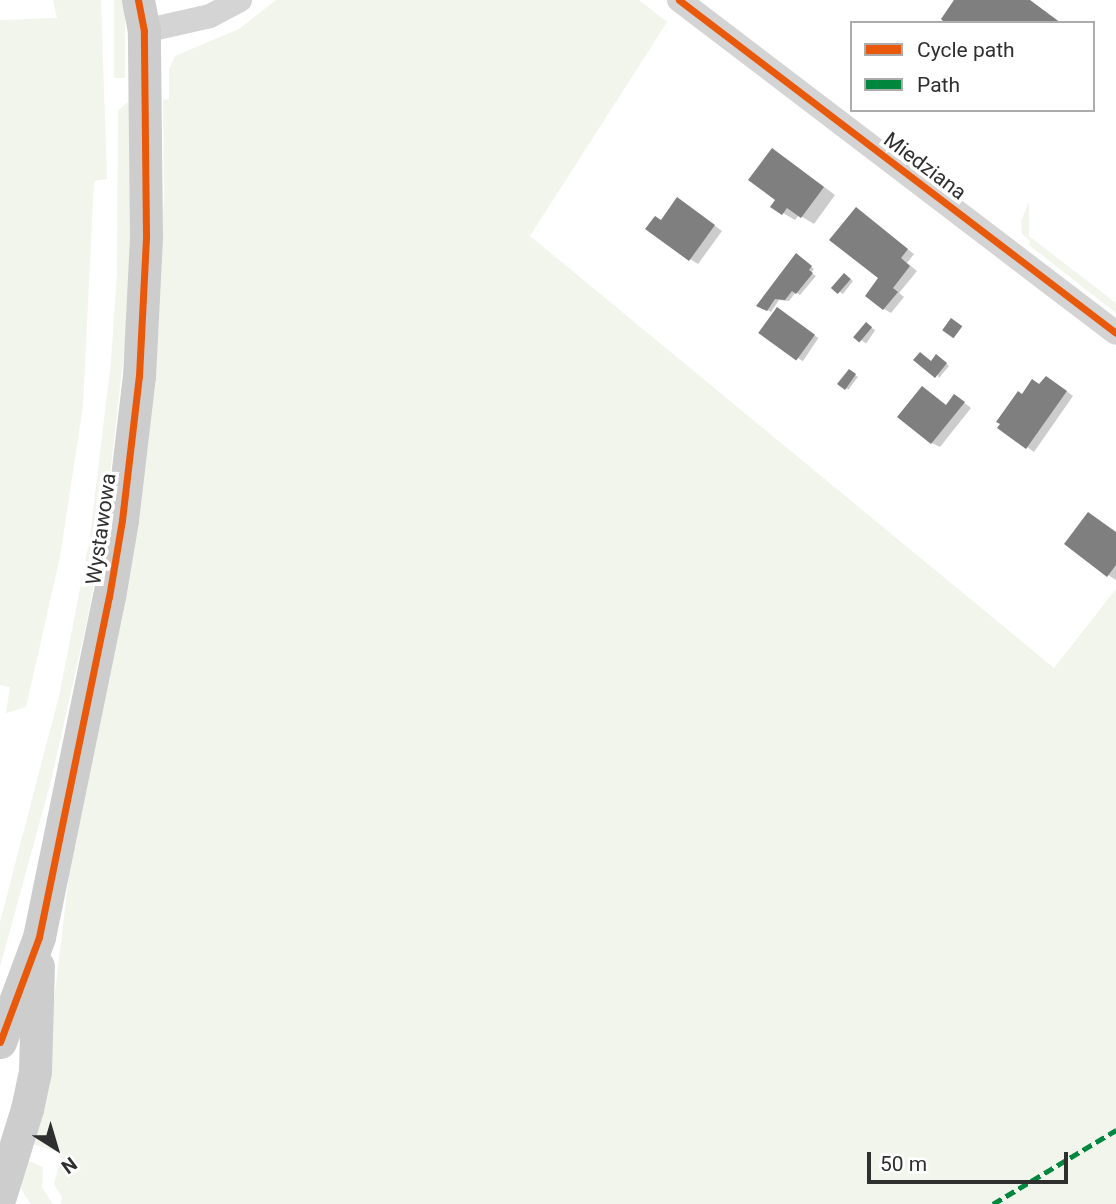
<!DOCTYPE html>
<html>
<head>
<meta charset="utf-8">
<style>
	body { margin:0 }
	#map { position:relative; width:1116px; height:1204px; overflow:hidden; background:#fff; font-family:Roboto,sans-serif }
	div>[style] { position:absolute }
	.green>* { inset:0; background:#f1f5ec; transform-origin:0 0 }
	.shadow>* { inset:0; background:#0003; transform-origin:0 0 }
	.building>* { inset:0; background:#7f7f7f; transform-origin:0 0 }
	.street>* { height:24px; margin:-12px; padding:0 12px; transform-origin:12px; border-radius:12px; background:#d4d4d4 }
	.secondary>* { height:33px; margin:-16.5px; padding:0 16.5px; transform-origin:16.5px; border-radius:16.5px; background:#cdcdcd }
	.quiet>* { height:5px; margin-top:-2.5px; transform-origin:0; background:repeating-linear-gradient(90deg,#00873e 0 10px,transparent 0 15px) }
	.cycleway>* { height:7px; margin:-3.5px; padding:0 3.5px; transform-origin:3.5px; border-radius:3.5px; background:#e8590c }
	span { translate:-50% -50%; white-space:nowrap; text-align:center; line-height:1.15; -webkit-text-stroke:7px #fff; paint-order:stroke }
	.street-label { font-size:21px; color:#2f2f2f }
	.legend { position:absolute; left:850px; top:21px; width:245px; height:91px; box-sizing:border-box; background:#fff; border:2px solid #acacac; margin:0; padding:9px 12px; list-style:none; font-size:21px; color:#2f2f2f }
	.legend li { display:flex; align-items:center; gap:14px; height:35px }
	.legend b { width:35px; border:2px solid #acacac }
	.north { position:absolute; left:21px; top:1113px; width:70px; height:70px; -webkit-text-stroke:5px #fff; paint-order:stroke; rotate:143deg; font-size:19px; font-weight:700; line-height:28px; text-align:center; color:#2f2f2f }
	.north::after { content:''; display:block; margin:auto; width:24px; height:32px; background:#2f2f2f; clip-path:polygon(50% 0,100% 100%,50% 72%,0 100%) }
	.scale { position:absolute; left:867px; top:1152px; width:201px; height:32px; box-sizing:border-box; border:4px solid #2f2f2f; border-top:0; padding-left:9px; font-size:21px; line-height:24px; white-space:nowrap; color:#2f2f2f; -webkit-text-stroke:5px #fff; paint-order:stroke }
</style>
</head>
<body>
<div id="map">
	<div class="green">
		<i style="clip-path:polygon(53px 0,101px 0,107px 179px,94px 181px,83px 406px,60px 557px,26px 707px,6px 713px,10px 687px,0 685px,0 20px,57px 18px)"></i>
		<i style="left:114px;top:0;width:11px;height:78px"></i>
		<i style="clip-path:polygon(276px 0,639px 0,667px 22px,530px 236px,1054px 668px,1116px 589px,1116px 1204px,61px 1204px,62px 1197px,54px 1184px,62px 1153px,28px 1143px,47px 1058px,74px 834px,154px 383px,164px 196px,163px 100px,169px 99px,169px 69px,175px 56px,239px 29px)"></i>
		<i style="clip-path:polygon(129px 101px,131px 227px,126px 335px,103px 536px,87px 621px,51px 781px,0 967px,0 922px,60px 692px,90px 537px,111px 361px,117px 273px,118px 111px)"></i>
		<i style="clip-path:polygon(1029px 202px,1029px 236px,1116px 303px,1116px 313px,1029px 245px,1030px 241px,1022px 234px,1021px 221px)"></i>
		<i style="clip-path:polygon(24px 1159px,43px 1167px,42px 1188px,53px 1204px,31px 1204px,25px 1196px,20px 1185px)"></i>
	</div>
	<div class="shadow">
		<i style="clip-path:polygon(784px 157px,835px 195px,814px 224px,799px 215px,795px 220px,783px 213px,777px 200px)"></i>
		<i style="clip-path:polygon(685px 204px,722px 231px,698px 264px,690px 259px,662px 221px)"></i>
		<i style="clip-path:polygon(897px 241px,914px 254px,907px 263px,917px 271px,899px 293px,904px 297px,891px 313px,884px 309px,881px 278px)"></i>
		<i style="clip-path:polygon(799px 257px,814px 269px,811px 273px,816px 276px,800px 295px,796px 292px,789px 301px,779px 300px,771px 312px,758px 305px)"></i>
		<i style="clip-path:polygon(848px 277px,853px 281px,843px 294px,834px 288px)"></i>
		<i style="left:777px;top:310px;width:50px;height:28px;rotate:34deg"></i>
		<i style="left:866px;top:324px;width:11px;height:16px;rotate:34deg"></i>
		<i style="clip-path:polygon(940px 358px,949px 366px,939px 378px,932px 363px)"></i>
		<i style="left:850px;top:371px;width:10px;height:16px;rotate:37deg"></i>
		<i style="clip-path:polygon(1054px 382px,1073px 396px,1034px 452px,1027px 447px,1023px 395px)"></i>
		<i style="clip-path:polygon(962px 401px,971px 408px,940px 447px,932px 443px,947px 406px)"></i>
		<i style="clip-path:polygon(1116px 533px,1116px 580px,1108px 575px)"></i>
	</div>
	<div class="building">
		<i style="clip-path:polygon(954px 0,1030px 0,1061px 23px,945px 23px,941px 19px)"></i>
		<i style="clip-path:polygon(772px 148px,824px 187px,801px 218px,787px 208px,782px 215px,770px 207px,775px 200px,748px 180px)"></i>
		<i style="clip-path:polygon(677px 197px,715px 225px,689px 261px,645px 229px,655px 216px,661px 220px)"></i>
		<i style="clip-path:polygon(856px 207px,908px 249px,901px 258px,910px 266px,893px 288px,898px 292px,883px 310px,865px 296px,878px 278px,829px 240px)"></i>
		<i style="clip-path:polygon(796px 253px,812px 266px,809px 270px,813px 273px,796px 294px,792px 291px,785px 300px,775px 299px,767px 311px,756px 306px)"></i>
		<i style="left:844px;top:273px;width:9px;height:20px;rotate:41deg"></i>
		<i style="left:777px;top:307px;width:47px;height:32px;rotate:36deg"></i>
		<i style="left:951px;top:318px;width:14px;height:15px;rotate:36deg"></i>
		<i style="left:866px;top:322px;width:8px;height:20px;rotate:40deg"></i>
		<i style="clip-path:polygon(920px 352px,931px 361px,936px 354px,947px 363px,935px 378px,913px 360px)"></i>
		<i style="clip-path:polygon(849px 369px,856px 374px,845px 390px,837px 384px)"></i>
		<i style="clip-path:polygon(1046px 376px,1067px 391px,1026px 449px,997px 428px,1000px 424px,996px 422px,1018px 391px,1022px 394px,1032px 379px,1039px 384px)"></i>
		<i style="clip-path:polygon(922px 386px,946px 405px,954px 394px,965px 402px,931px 444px,897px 417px)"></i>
		<i style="clip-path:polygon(1088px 512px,1116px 532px,1116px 565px,1107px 577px,1064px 544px)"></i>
	</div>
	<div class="street">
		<i style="left:679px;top:0;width:549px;rotate:37.31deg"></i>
		<i style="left:144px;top:31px;width:68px;rotate:-12.8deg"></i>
		<i style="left:210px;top:16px;width:34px;rotate:-28deg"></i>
	</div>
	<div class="secondary">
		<i style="left:0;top:1042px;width:112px;rotate:-69.6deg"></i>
		<i style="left:39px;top:937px;width:347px;rotate:-78.4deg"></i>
		<i style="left:109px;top:597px;width:78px;rotate:-80.4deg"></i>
		<i style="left:122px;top:520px;width:145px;rotate:-83.3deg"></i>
		<i style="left:139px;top:376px;width:140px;rotate:-87.1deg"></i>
		<i style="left:146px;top:236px;width:205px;rotate:-90.6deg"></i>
		<i style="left:144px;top:31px;width:32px;rotate:-101deg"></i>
		<i style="left:0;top:1196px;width:91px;rotate:-72.8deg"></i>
		<i style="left:27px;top:1109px;width:39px;rotate:-78deg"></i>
		<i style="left:35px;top:1071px;width:105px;rotate:-88.4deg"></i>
	</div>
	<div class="quiet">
		<i style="left:993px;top:1204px;width:144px;rotate:-31deg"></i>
	</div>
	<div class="cycleway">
		<i style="left:679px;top:0;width:549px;rotate:37.31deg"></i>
		<i style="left:0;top:1042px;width:112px;rotate:-69.6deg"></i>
		<i style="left:39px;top:937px;width:347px;rotate:-78.4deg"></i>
		<i style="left:109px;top:597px;width:78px;rotate:-80.4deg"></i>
		<i style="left:122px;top:520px;width:145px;rotate:-83.3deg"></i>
		<i style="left:139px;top:376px;width:140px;rotate:-87.1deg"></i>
		<i style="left:146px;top:236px;width:205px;rotate:-90.6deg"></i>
		<i style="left:144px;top:31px;width:32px;rotate:-101deg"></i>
	</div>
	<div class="street-label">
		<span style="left:925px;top:166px;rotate:37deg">Miedziana</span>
		<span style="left:101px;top:529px;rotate:-82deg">Wystawowa</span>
	</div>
	<ul class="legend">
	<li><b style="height:9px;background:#e8590c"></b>Cycle path</li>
	<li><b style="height:9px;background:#00873e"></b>Path</li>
	</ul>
	<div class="north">N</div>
	<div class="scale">50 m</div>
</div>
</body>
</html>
